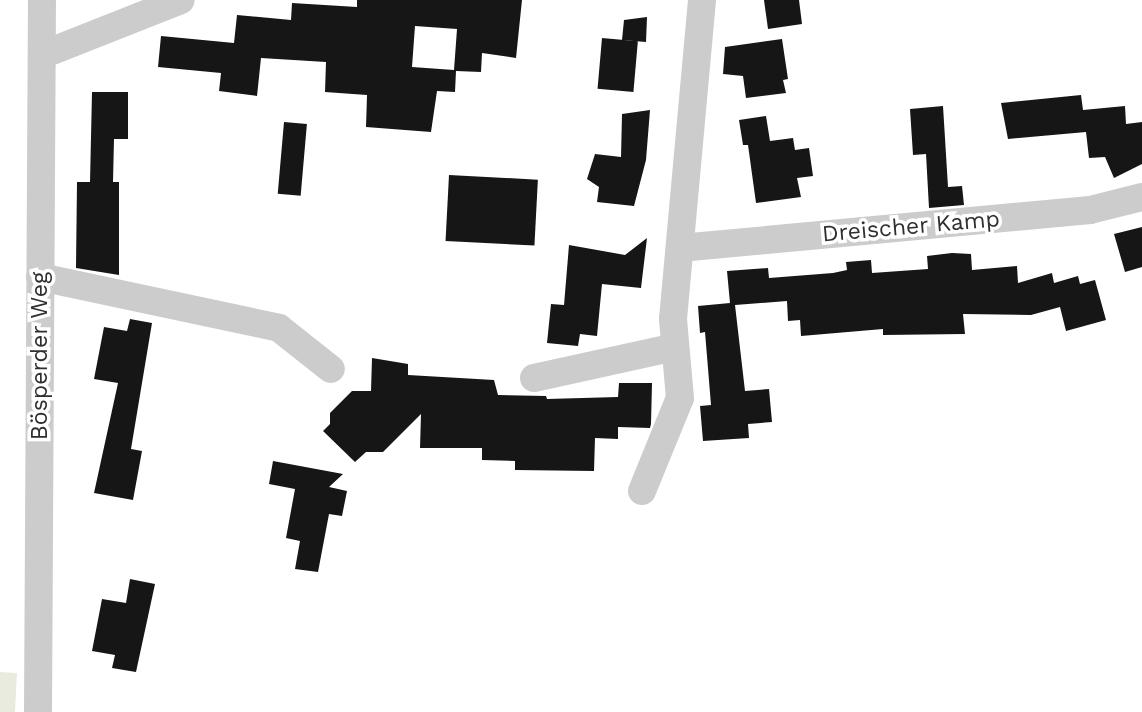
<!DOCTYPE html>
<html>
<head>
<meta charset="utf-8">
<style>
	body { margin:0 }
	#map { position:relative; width:1142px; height:712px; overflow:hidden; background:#fff; font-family:"Work Sans",sans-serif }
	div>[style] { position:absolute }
	.green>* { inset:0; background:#e8ebde; transform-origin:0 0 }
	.building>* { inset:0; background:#161616; transform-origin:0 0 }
	.minor>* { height:28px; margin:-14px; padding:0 14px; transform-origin:14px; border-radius:14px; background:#ccc }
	span { translate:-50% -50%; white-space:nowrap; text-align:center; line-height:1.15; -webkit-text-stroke:7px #fff; paint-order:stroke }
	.street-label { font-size:23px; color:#2f2f2f }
</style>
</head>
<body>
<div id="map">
	<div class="green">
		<i style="left:0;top:672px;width:17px;height:40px;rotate:3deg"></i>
	</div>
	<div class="building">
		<i style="clip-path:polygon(evenodd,357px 0,522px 0,516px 58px,482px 53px,481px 72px,456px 71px,455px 92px,437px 91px,431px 132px,366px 127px,367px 95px,325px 92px,326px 62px,261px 58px,257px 96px,219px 91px,221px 73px,158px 67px,161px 36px,234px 43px,237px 15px,291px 20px,292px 3px,357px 7px,357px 0,415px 26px,457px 29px,454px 70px,412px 67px,415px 26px)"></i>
		<i style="clip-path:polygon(764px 0,799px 0,802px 24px,768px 29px)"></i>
		<i style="clip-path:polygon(647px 17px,646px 42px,622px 40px,624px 20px)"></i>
		<i style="left:602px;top:38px;width:36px;height:51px;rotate:5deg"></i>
		<i style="clip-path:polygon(782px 39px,788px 79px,783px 80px,786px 93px,746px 98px,743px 76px,723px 74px,725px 47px)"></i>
		<i style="clip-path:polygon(92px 92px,128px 92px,128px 139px,114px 139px,113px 182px,119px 182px,119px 275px,76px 268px,77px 182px,90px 182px)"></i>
		<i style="clip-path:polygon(1081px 95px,1083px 110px,1125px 106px,1126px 124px,1142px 122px,1142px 164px,1114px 178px,1105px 157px,1089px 158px,1086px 132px,1008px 139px,1001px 103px)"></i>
		<i style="clip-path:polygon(943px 106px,948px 187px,962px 186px,964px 205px,929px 208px,926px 154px,913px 155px,910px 109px)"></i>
		<i style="clip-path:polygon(650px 110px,646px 160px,634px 206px,597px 202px,599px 187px,587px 179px,595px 154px,621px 157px,622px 114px)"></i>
		<i style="clip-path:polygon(766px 116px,770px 141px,793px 138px,795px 150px,809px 148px,813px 176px,797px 178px,801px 197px,756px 203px,748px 145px,743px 145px,739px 120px)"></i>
		<i style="left:284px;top:122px;width:23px;height:72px;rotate:5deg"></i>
		<i style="left:449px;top:175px;width:89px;height:66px;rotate:3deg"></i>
		<i style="clip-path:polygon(1142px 227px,1142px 267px,1125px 272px,1114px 234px)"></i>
		<i style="clip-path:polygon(647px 238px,641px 288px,602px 284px,597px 336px,580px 334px,578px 346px,547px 343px,551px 304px,564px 305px,569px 245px,625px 255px)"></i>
		<i style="clip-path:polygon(952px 253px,971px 254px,972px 270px,1017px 266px,1018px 283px,1052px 273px,1054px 283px,1078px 276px,1080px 284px,1095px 280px,1106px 320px,1066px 331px,1060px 307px,1031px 315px,963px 314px,965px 334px,883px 335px,883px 329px,801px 336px,800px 320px,788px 321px,787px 301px,735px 305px,745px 391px,769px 389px,772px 422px,748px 424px,749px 438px,703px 441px,700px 406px,711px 405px,705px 332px,700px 333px,698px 306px,730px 303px,727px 271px,768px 268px,769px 278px,833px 273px,847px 270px,846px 262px,871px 260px,872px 273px,928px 269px,927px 256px)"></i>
		<i style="clip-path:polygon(130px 319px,152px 323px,131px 449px,142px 451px,133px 500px,94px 493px,118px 383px,94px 379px,104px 327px,127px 331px)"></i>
		<i style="clip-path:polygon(372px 358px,408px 364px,408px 375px,494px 380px,498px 395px,546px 396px,547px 399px,618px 397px,619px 383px,652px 383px,651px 424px,650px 428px,618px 427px,618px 439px,595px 438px,594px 471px,515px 470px,515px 461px,482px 460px,482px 448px,420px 448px,421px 414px,383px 452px,366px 452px,355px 462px,323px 431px,330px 424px,330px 413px,352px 391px,371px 391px)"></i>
		<i style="clip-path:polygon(273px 461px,343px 474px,329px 487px,347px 491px,342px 516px,329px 514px,318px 572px,295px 569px,300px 541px,286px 538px,295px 489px,269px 484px)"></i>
		<i style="clip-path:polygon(130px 579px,155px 584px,136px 672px,112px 668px,115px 655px,92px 651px,102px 599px,126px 603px)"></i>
	</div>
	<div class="minor">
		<i style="left:42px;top:55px;width:149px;rotate:-21.6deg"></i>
		<i style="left:680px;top:248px;width:412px;rotate:-5.3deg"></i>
		<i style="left:1090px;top:210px;width:54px;rotate:-14deg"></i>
		<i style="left:40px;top:277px;width:244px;rotate:12deg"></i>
		<i style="left:279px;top:328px;width:66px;rotate:38.3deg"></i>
		<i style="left:534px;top:378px;width:144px;rotate:-12.4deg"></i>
		<i style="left:642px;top:491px;width:100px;rotate:-67.8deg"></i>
		<i style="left:680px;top:398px;width:79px;rotate:-95.1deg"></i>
		<i style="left:673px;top:319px;width:320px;rotate:-84.8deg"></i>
		<i style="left:38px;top:712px;width:712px;rotate:-89.68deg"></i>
	</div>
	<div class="street-label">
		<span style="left:911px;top:227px;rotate:-5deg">Dreischer Kamp</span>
		<span style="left:40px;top:356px;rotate:-90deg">Bösperder Weg</span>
	</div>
</div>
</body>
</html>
